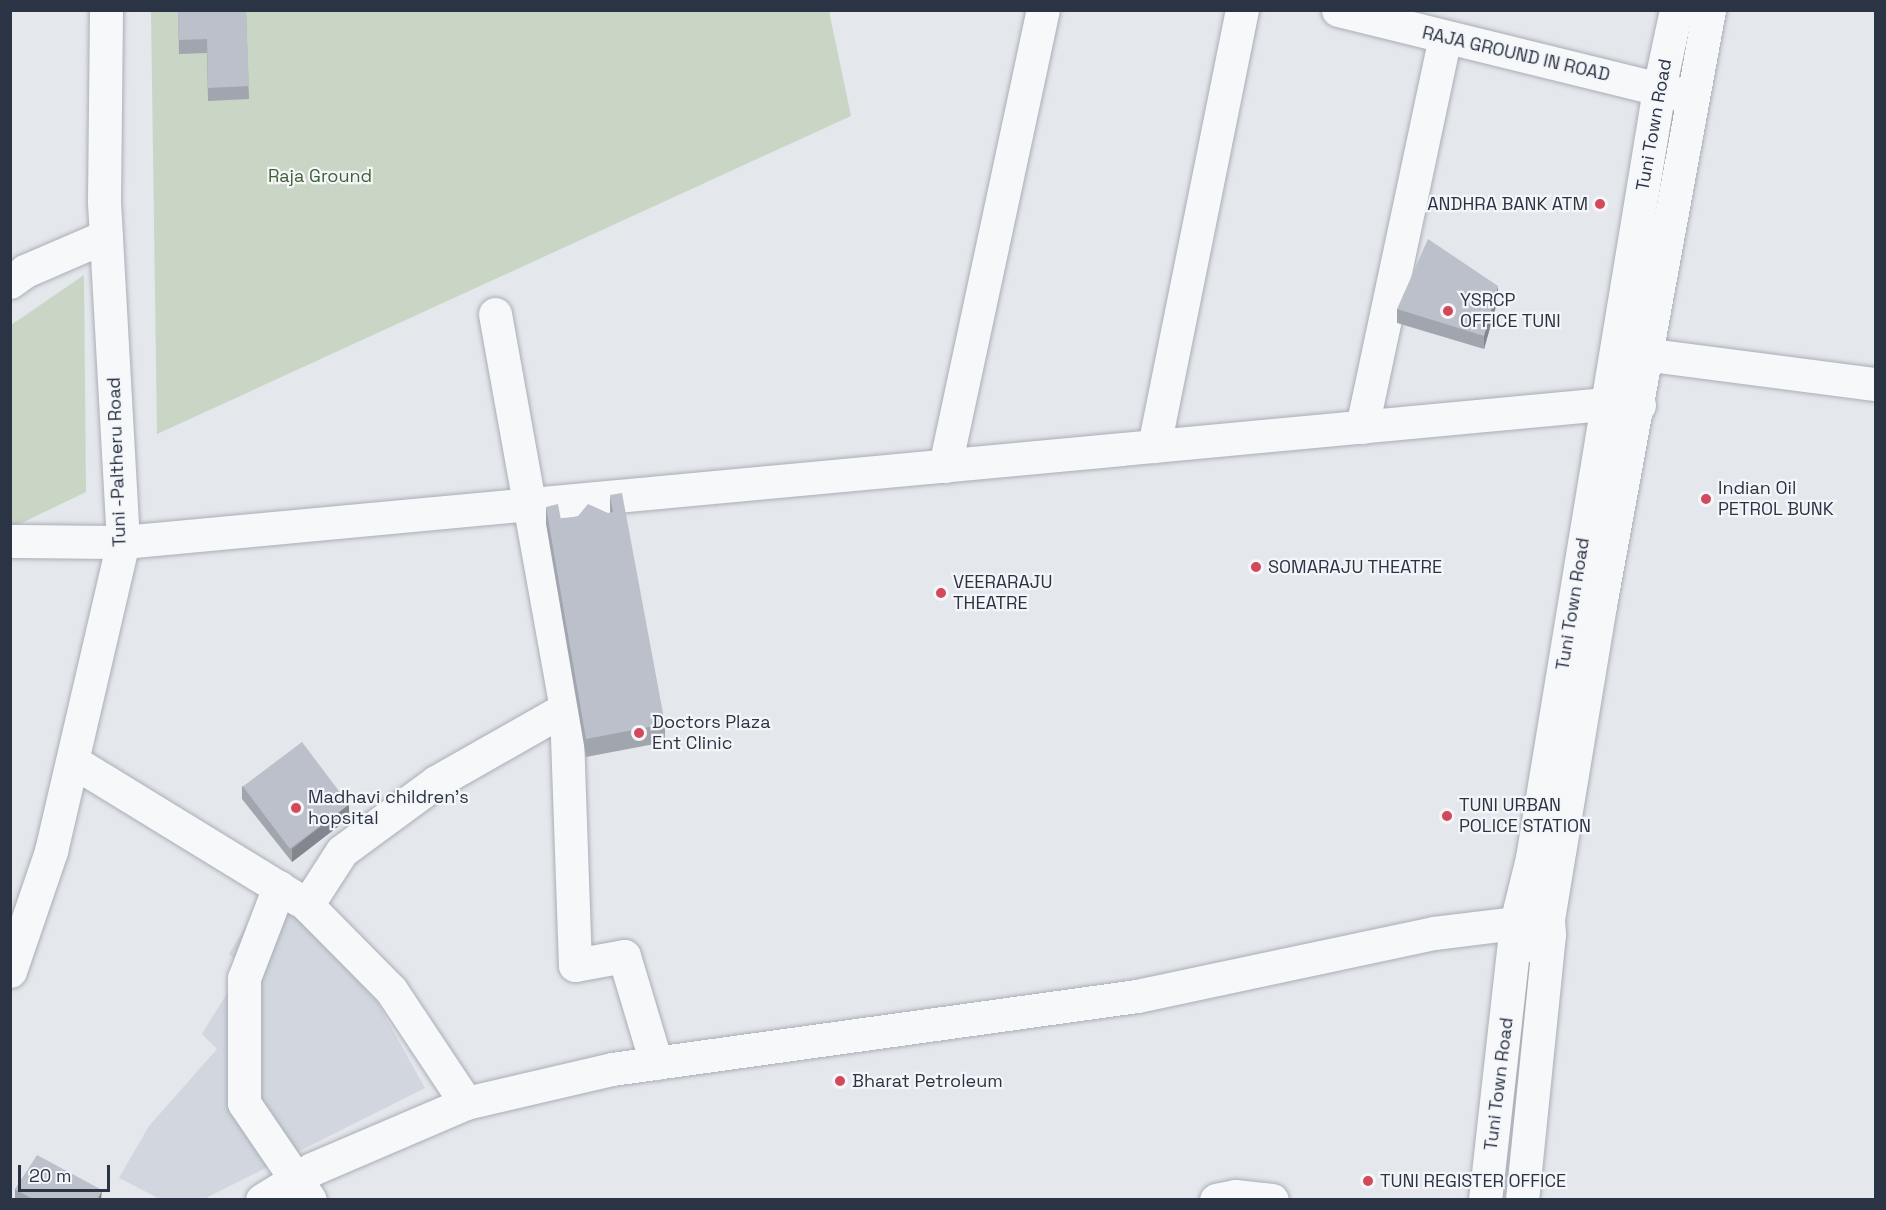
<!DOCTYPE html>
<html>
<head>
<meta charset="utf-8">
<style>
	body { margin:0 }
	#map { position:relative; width:1886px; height:1210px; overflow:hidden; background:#e4e7ec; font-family:"Space Grotesk",sans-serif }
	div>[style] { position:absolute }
	.built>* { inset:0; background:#d2d6de }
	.green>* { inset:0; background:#c9d6c5 }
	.roads { filter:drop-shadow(0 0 2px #a9aeb7) drop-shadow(0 0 2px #a9aeb7) }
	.minor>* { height:33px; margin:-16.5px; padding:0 16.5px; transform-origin:16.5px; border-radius:16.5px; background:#f7f8fa }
	.wall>* { inset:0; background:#a1a5ae }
	.shaded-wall>* { inset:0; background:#83868d }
	.building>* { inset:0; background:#bbc0ca; transform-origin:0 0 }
	.dots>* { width:16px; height:16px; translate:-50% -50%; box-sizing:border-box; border:3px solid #f4f6f9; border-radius:50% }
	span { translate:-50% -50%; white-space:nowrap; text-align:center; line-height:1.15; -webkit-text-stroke:4.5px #f4f6f9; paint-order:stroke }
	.street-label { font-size:18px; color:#2b3445 }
	.park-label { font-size:18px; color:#3f6138 }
	.poi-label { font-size:18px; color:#2b3445 }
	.right { translate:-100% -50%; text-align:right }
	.left { translate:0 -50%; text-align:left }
	.frame { position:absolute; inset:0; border:12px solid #2b3445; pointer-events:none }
	.scale { position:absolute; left:18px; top:1165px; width:92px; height:27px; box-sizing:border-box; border:3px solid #2b3445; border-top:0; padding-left:8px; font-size:18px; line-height:21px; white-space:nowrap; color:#2b3445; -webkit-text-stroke:4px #f4f6f9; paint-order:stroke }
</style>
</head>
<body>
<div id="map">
	<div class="built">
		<i style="clip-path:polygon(266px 893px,296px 917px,376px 1000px,425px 1088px,204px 1199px,160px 1199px,119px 1178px,149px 1126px,217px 1049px,202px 1034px,244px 966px,229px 954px)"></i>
	</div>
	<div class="green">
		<i style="clip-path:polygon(151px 11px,829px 11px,851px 116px,157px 434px)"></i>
		<i style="clip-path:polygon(84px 275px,86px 492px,11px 528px,11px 325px)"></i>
	</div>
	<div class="roads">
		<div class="minor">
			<i style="left:1338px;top:10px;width:352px;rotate:13.8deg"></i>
			<i style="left:10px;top:282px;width:19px;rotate:-36deg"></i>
			<i style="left:25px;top:271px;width:88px;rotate:-23.4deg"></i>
			<i style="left:495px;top:314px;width:400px;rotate:79.8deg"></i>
			<i style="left:566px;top:708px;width:257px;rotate:88deg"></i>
			<i style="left:575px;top:965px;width:50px;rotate:-10.4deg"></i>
			<i style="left:624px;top:956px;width:112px;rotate:73.3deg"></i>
			<i style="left:1628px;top:352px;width:250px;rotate:7.4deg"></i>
			<i style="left:1362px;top:427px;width:398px;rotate:-78deg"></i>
			<i style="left:1154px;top:446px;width:445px;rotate:-78.6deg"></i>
			<i style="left:945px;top:466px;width:466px;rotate:-77.9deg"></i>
			<i style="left:10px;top:541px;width:113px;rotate:0.5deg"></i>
			<i style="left:123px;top:542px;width:1489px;rotate:-5.32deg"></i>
			<i style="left:1606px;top:404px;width:33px;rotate:2deg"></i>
			<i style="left:74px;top:762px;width:263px;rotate:31.5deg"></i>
			<i style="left:279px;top:887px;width:97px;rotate:111deg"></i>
			<i style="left:244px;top:978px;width:125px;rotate:90deg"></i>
			<i style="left:244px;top:1103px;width:117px;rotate:55.8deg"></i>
			<i style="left:1548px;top:919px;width:318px;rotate:-80.6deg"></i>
			<i style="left:1600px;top:605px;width:605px;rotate:-79.62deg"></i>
			<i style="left:10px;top:971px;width:127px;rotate:-71.1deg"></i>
			<i style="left:51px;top:851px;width:317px;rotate:-76.9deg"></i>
			<i style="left:123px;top:542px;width:342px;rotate:-93.2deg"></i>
			<i style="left:104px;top:201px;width:191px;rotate:-89.4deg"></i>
			<i style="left:466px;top:1103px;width:136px;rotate:-123.6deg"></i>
			<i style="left:391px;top:990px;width:120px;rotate:-134.7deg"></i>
			<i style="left:307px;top:905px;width:64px;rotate:-57.1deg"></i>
			<i style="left:342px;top:851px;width:117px;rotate:-36.3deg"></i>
			<i style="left:436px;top:782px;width:150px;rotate:-29.6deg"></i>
			<i style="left:262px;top:1200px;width:59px;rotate:-31.8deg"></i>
			<i style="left:312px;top:1169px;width:168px;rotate:-23.2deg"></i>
			<i style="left:466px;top:1103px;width:150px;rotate:-13.1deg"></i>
			<i style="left:612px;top:1069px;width:530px;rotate:-7.92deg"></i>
			<i style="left:1137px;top:996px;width:304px;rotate:-12deg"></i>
			<i style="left:1434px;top:933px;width:83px;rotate:-7deg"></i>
			<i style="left:1216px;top:1200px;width:19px;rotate:-12deg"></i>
			<i style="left:1235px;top:1196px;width:37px;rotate:6deg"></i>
			<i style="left:1485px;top:1200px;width:279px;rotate:-83.6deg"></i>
			<i style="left:1516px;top:923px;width:67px;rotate:-76.2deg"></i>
			<i style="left:1532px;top:858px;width:779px;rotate:-80.62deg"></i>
			<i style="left:1659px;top:89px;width:81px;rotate:-77.9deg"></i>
			<i style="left:1522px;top:1200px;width:267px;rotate:-84.2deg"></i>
			<i style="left:1549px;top:934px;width:15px;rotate:-94deg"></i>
			<i style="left:1548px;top:919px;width:17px;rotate:-147deg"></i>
			<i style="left:1534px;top:910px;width:22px;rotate:144deg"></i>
			<i style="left:1516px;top:923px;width:19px;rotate:72deg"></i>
			<i style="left:1522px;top:941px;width:11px;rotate:22deg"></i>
			<i style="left:1532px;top:945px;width:11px;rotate:-15deg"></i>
			<i style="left:1543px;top:942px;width:10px;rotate:-53deg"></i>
		</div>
	</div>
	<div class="wall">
		<i style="clip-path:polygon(178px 10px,246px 10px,249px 99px,208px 101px,207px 53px,179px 54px)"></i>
		<i style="clip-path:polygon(1498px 299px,1484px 349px,1397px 323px,1397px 309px)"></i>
		<i style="clip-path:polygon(610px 495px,665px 724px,665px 742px,586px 757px,546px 524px,546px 507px,561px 520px,608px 513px,610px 513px)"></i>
		<i style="clip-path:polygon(242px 786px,349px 818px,292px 862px,242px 799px)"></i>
		<i style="clip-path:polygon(15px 1189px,102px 1199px,17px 1200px,15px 1198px)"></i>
	</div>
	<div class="shaded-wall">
		<i style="clip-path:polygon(1498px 286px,1498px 299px,1484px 349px,1484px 336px)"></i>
		<i style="clip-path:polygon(349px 804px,349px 818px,292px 862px,292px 849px)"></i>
		<i style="clip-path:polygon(102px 1190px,101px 1200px,97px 1200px)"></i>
	</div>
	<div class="building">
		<i style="clip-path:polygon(178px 10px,246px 10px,249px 86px,208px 88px,207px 39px,179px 40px)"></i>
		<i style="clip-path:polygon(1428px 239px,1498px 286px,1484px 336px,1397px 309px)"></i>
		<i style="clip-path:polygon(622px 493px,665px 724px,586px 739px,546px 507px,558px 504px,561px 520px,578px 516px,588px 504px,608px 513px,613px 512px,610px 495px)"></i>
		<i style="left:302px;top:742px;width:78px;height:74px;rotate:53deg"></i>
		<i style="clip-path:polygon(37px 1155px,102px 1190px,97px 1200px,34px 1200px,15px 1189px)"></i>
	</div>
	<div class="dots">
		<i style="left:1600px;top:204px;background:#d1495b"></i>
		<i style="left:1448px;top:311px;background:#d1495b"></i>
		<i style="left:1706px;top:499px;background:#d1495b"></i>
		<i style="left:1256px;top:567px;background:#d1495b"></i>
		<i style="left:941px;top:593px;background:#d1495b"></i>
		<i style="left:639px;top:733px;background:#d1495b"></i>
		<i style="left:296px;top:808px;background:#d1495b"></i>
		<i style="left:1447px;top:816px;background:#d1495b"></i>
		<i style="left:840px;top:1081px;background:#d1495b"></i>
		<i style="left:1368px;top:1181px;background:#d1495b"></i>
	</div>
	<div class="street-label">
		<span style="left:1516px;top:54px;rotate:13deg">RAJA GROUND IN ROAD</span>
		<span style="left:1654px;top:125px;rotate:-80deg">Tuni Town Road</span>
		<span style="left:117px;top:462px;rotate:-92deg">Tuni -Paltheru Road</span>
		<span style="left:1573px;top:604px;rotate:-81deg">Tuni Town Road</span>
		<span style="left:1499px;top:1084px;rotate:-83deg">Tuni Town Road</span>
	</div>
	<div class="park-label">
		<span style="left:320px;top:176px">Raja Ground</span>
	</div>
	<div class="poi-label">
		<span class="right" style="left:1588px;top:204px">ANDHRA BANK ATM</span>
		<span class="left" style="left:1460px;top:311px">YSRCP<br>OFFICE TUNI</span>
		<span class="left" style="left:1718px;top:499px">Indian Oil<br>PETROL BUNK</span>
		<span class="left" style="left:1268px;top:567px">SOMARAJU THEATRE</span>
		<span class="left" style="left:953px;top:593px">VEERARAJU<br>THEATRE</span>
		<span class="left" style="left:652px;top:733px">Doctors Plaza<br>Ent Clinic</span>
		<span class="left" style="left:308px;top:808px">Madhavi children's<br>hopsital</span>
		<span class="left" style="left:1459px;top:816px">TUNI URBAN<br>POLICE STATION</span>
		<span class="left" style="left:852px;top:1081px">Bharat Petroleum</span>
		<span class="left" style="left:1380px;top:1181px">TUNI REGISTER OFFICE</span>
	</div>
	<div class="frame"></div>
	<div class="scale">20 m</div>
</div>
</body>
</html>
